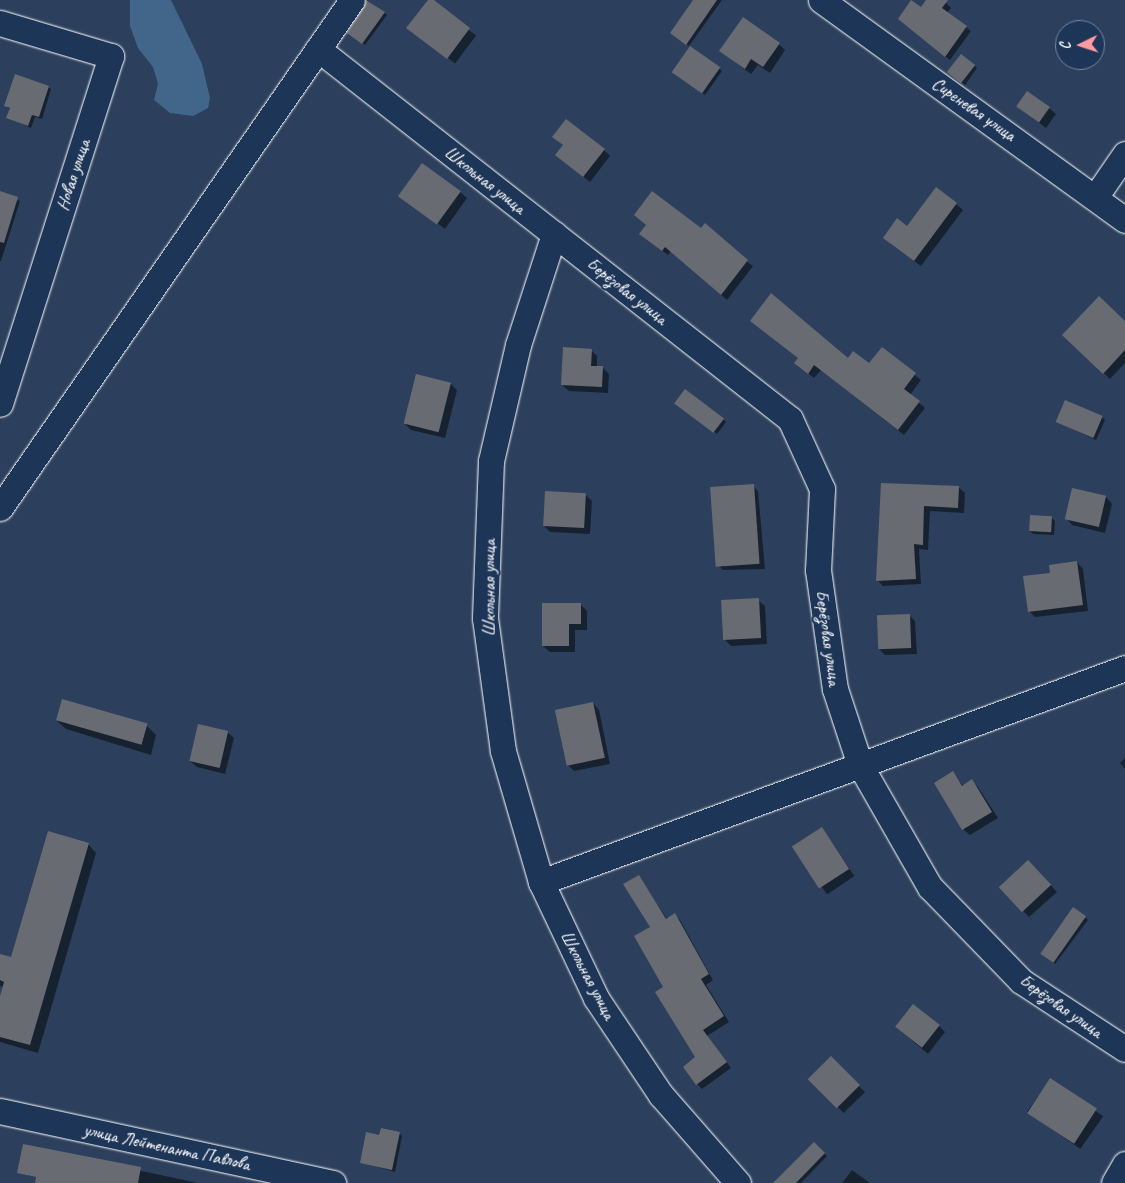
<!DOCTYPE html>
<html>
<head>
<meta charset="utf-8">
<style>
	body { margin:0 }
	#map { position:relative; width:1125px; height:1183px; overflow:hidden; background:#2c405d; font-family:Caveat,sans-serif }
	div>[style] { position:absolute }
	.water>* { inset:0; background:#426689 }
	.shadow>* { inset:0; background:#0007; transform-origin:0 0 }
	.building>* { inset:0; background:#696b73; transform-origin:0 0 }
	.roads { filter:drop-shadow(0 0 1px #fff) drop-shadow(0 0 1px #fff) }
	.minor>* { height:25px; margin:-12.5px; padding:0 12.5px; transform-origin:12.5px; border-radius:12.5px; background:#1d3557 }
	span { translate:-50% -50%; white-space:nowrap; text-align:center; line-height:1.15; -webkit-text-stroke:4.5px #1d3557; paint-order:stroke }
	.street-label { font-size:18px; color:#fff }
	.north { position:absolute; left:1055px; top:20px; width:50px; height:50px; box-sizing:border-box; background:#1d3557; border:1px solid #77869a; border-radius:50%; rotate:266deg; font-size:14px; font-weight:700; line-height:20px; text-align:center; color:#fff }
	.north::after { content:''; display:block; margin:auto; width:18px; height:22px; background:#ff9aa2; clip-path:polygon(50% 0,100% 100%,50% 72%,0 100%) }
</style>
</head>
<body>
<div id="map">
	<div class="water">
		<i style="clip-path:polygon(130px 0,171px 0,202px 64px,210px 98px,208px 108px,193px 116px,170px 113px,154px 100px,158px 84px,153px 67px,138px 48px,130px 26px)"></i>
	</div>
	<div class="shadow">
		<i style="clip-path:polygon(367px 0,387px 15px,365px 45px,348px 33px)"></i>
		<i style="left:429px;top:0;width:59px;height:35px;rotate:37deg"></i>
		<i style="clip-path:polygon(694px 0,722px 0,689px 46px,674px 35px)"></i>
		<i style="clip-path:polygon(927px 0,946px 3px,951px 8px,947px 13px,971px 31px,950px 60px,905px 24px)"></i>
		<i style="clip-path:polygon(779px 44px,785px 50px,770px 73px,758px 65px,751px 74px,721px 51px)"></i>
		<i style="clip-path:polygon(974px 65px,977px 68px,965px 85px,952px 75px)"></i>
		<i style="clip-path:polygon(719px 68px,722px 71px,705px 95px,676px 75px)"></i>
		<i style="clip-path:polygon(48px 87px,51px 89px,42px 119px,35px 117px,31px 128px,8px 118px,11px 110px,6px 106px)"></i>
		<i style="clip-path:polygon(1017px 106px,1049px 108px,1056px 114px,1046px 128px)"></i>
		<i style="clip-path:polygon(554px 137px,604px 150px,610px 156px,590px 182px,556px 155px,564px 146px)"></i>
		<i style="clip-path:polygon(460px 192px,467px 198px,445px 229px,401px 196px)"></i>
		<i style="clip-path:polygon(0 193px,20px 201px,1px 261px,0 261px)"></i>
		<i style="clip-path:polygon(956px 204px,963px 210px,921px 266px,891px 244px,907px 228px)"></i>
		<i style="clip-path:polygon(701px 230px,753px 266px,727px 300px,671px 251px,668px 255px,646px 239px)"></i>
		<i style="clip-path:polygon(1125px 323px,1125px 363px,1110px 379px,1064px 335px)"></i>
		<i style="clip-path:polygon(882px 348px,921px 380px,910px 395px,925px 408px,904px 435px,821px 370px,814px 378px,796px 363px,848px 360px,869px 365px)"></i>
		<i style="clip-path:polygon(591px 350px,597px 356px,597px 367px,603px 368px,609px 374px,608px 393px,569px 391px,562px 385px)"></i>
		<i style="clip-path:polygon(417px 376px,451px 384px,457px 390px,445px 438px,411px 430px,405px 424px)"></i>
		<i style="clip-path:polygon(678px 406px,723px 419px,726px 422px,717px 434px)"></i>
		<i style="clip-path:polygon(1102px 417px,1105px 420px,1096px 440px,1057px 422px)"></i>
		<i style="clip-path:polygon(882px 484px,959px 488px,965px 493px,964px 513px,930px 511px,928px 550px,919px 549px,921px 584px,883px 586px,877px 580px)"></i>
		<i style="clip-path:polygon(753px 486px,758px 491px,765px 569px,723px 570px,718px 565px)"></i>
		<i style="clip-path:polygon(1073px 489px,1106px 497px,1112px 504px,1105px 533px,1072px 525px,1066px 518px)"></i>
		<i style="clip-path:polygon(585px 494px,592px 501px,590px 534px,550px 532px,544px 526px)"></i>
		<i style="clip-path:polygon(1031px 516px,1052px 518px,1055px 521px,1054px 535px,1033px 534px,1030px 531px)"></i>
		<i style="clip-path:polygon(1077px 562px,1083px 569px,1088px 611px,1035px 617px,1029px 611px,1052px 574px)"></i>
		<i style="clip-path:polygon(758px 600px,765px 606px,767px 644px,731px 646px,725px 640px)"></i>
		<i style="clip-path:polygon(580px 604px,587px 611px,587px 630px,575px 630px,575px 652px,550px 652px,543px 646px)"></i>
		<i style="clip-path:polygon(909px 615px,915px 621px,917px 654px,885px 655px,879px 649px)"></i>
		<i style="clip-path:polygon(62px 700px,147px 726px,156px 735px,151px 755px,66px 729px,56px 720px)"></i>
		<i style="clip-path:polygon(593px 703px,599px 710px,610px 764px,574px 771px,568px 765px)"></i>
		<i style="clip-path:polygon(227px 732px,234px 738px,225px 774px,197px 767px,190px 761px)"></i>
		<i style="clip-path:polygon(1125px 758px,1125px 769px,1120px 763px)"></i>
		<i style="clip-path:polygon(953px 773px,963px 786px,972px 781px,978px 787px,998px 818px,970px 835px,963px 829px)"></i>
		<i style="left:822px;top:828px;width:58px;height:33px;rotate:56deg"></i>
		<i style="clip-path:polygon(88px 844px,96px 853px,38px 1053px,0 1042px,0 1001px,4px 987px,0 986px,0 955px,12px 958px)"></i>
		<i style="clip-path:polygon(1035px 868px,1057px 892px,1029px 917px,1023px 911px)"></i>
		<i style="clip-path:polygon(638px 877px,667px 919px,675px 915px,680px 920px,713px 980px,706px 985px,729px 1022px,707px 1036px,731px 1068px,702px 1089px,697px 1084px,697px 1058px,664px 988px)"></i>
		<i style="clip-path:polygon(1085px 917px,1088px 920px,1055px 964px,1043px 955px)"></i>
		<i style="clip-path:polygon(939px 1026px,945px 1032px,928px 1054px,896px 1027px)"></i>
		<i style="left:831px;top:1057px;width:49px;height:30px;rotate:46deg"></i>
		<i style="left:1050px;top:1079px;width:65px;height:40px;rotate:35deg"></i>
		<i style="clip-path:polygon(399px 1133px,402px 1136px,395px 1172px,361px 1162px)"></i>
		<i style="clip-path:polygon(814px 1143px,827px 1156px,801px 1183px,778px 1183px)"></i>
		<i style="clip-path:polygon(24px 1146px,198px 1183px,36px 1183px,37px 1178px,18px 1172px)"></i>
		<i style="clip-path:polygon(852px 1170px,870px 1183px,842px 1183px)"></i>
	</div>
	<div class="building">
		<i style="clip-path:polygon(366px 0,385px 12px,362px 44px,347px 33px)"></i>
		<i style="clip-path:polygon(428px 0,434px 0,470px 28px,447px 59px,406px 28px)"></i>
		<i style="clip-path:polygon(693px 0,717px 0,686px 45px,670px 33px)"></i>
		<i style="clip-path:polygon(911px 0,921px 7px,926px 0,948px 0,942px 8px,967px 26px,945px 57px,898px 19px)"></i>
		<i style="clip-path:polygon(743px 17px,780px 43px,763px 67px,751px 59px,745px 69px,719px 51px)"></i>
		<i style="left:690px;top:46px;width:37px;height:32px;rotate:35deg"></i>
		<i style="left:961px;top:54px;width:18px;height:23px;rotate:38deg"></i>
		<i style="clip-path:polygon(15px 74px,49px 86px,39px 117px,32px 115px,28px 126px,6px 118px,10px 108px,4px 106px)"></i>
		<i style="left:1027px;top:91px;width:28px;height:19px;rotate:35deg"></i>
		<i style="clip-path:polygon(566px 119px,605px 149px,583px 177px,555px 155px,563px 145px,552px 137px)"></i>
		<i style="left:422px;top:163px;width:48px;height:41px;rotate:36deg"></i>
		<i style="clip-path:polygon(936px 187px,957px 203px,914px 261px,883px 238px,897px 218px,907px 226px)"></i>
		<i style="clip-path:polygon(0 191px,18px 197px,4px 243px,0 242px)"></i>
		<i style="clip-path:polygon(652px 191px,701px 228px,705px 223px,748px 260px,721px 295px,665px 247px,662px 251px,639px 234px,646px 225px,634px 215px)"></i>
		<i style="clip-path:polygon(771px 293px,848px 358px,853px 351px,869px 363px,882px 347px,916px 373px,904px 389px,920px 401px,898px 430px,814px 365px,808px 374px,794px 363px,798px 358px,750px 321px)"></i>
		<i style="clip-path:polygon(1099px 296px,1125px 321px,1125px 350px,1103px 374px,1062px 335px)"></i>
		<i style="clip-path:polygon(563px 347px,592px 349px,591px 366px,603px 366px,602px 387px,561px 385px)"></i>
		<i style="left:416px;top:374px;width:36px;height:51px;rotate:14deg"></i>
		<i style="left:685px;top:389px;width:49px;height:18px;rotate:37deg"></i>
		<i style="left:1065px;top:400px;width:41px;height:24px;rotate:23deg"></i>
		<i style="clip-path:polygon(881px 483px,959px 486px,958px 508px,924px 506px,923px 545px,914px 544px,916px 579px,876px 581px)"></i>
		<i style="left:754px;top:484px;width:80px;height:44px;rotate:86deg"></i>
		<i style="left:1072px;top:488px;width:35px;height:32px;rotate:13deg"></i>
		<i style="left:545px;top:491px;width:41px;height:35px;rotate:3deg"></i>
		<i style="left:1030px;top:515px;width:22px;height:16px;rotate:3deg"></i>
		<i style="clip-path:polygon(1077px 561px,1083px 605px,1028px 612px,1023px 576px,1050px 573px,1049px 565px)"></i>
		<i style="left:759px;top:598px;width:40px;height:38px;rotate:87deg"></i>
		<i style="clip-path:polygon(542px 603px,581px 603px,581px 624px,569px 624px,569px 646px,542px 646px)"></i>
		<i style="left:910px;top:614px;width:34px;height:33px;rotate:88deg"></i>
		<i style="left:62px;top:699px;width:89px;height:22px;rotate:16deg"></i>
		<i style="left:593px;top:702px;width:57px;height:39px;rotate:78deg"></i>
		<i style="left:198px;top:724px;width:31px;height:38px;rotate:13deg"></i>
		<i style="clip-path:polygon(953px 771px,962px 786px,972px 779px,992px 812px,962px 830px,934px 783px)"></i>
		<i style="left:822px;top:827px;width:50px;height:36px;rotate:57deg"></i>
		<i style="clip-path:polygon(48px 831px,89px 843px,30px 1045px,0 1037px,0 996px,4px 982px,0 980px,0 954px,11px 957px)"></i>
		<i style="left:1028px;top:860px;width:34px;height:40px;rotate:47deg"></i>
		<i style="clip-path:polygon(639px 875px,666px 919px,675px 913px,709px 974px,701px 979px,724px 1016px,703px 1030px,727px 1062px,696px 1085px,683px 1067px,695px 1057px,655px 992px,663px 987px,634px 936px,650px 927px,623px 884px)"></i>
		<i style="left:1073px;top:907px;width:16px;height:57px;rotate:35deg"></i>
		<i style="left:913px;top:1004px;width:34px;height:29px;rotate:38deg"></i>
		<i style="left:831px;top:1056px;width:41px;height:33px;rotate:45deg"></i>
		<i style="left:1050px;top:1078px;width:56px;height:42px;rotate:33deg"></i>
		<i style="clip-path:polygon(381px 1128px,400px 1132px,392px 1170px,360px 1163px,366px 1132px,379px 1135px)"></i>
		<i style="clip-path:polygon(814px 1142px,825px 1153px,796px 1183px,773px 1183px)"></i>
		<i style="clip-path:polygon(23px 1144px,141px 1167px,138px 1183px,35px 1183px,36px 1177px,17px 1173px)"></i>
	</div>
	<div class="roads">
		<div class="minor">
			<i style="left:821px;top:0;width:375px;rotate:35.9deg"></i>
			<i style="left:0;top:23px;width:116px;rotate:16.6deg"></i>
			<i style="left:111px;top:56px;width:365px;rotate:107.7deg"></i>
			<i style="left:318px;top:49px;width:300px;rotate:38.1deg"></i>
			<i style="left:554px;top:234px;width:117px;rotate:108deg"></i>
			<i style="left:518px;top:345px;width:119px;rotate:103.1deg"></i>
			<i style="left:491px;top:461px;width:157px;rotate:92.2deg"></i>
			<i style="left:485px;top:618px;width:134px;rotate:82.3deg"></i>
			<i style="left:503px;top:751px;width:136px;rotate:73.8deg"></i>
			<i style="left:541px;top:882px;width:128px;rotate:64.6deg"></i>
			<i style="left:596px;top:998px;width:117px;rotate:56.2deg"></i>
			<i style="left:661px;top:1095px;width:117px;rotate:48.8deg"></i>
			<i style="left:1096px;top:196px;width:51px;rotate:-55.4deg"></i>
			<i style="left:554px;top:234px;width:300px;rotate:38.1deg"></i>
			<i style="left:790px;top:419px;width:77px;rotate:65.4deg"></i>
			<i style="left:822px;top:489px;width:81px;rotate:92.8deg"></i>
			<i style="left:818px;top:570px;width:120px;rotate:81.9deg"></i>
			<i style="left:835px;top:689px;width:80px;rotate:71.8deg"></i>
			<i style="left:860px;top:765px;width:141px;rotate:60.2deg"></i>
			<i style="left:930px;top:887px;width:131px;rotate:45.9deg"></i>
			<i style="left:1021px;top:981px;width:124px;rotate:33.2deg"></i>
			<i style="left:0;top:508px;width:618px;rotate:-55.28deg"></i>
			<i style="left:541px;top:882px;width:622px;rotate:-20.12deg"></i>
			<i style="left:0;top:1111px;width:341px;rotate:12.2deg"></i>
			<i style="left:1114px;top:1183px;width:22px;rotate:-60deg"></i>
		</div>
	</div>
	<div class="street-label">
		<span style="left:974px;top:109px;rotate:35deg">Сиреневая улица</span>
		<span style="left:73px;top:175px;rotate:-72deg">Новая улица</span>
		<span style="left:485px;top:180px;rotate:38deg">Школьная улица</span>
		<span style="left:627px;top:291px;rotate:38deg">Берёзовая улица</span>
		<span style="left:489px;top:588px;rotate:-90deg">Школьная улица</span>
		<span style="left:828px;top:638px;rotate:82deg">Берёзовая улица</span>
		<span style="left:588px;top:975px;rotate:62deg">Школьная улица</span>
		<span style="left:1061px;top:1006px;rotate:35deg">Берёзовая улица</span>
		<span style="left:167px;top:1147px;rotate:12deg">улица Лейтенанта Павлова</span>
	</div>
	<div class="north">С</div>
</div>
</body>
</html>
